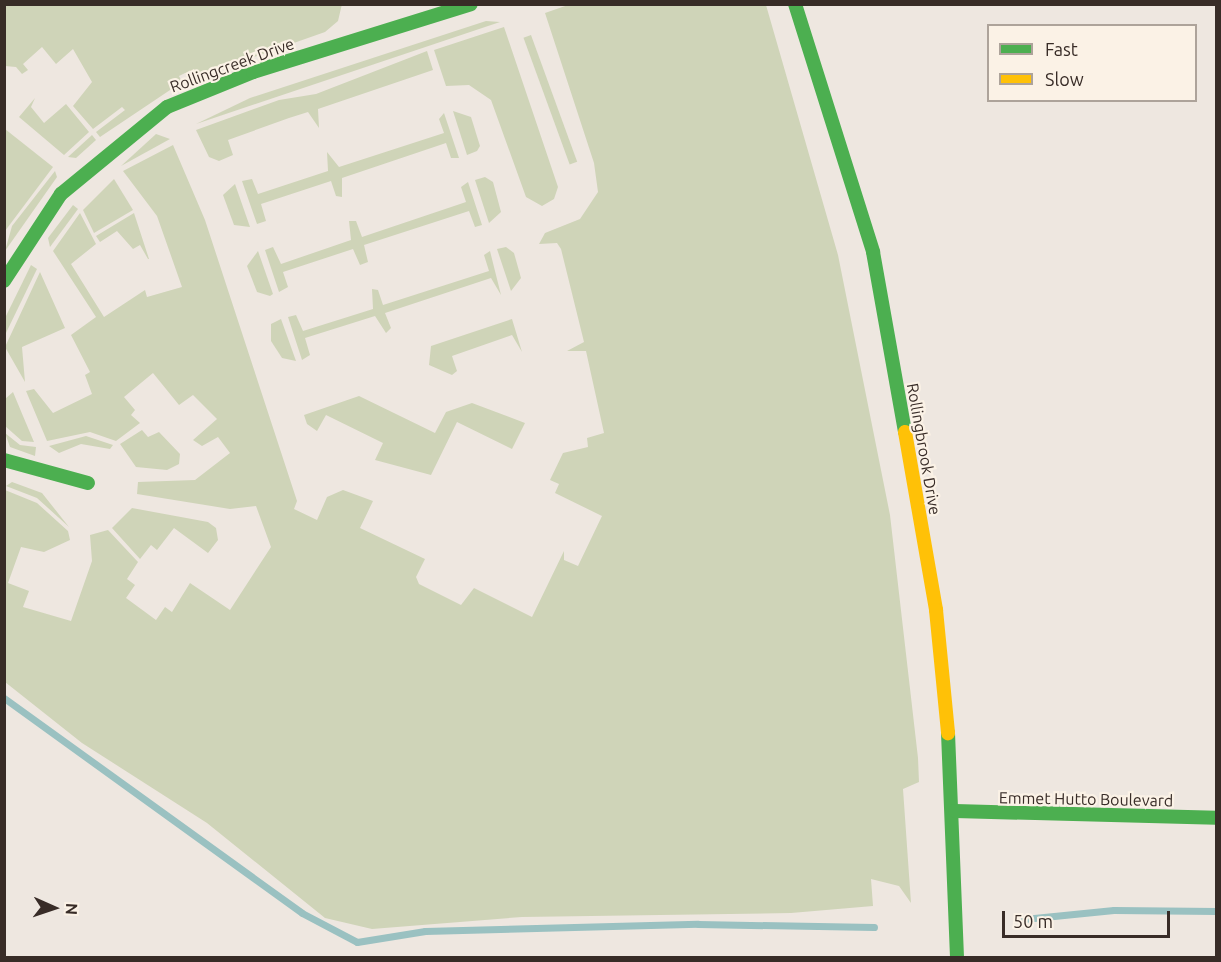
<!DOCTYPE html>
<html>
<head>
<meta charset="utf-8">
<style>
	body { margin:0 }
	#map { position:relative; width:1221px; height:962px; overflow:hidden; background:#eee7e0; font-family:Ubuntu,sans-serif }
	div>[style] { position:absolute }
	.green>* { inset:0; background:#cfd4b8; transform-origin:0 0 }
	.stream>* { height:7px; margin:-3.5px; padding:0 3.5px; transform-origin:3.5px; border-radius:3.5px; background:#9ac1c1 }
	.fast>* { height:14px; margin:-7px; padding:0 7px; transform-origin:7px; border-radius:7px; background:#4caf50 }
	.slow>* { height:14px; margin:-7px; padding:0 7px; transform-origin:7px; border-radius:7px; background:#ffc107 }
	span { translate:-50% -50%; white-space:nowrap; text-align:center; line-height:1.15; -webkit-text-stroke:4.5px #fbf2e6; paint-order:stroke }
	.street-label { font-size:16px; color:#382c27 }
	.frame { position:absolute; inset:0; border:6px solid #382c27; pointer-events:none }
	.legend { position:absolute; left:987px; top:24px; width:210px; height:78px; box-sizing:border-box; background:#fbf2e6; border:2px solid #ada39a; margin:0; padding:8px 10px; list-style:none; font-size:18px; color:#382c27 }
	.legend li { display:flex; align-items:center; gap:12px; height:30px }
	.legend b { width:30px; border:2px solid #ada39a }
	.north { position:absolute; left:24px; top:878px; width:60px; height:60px; -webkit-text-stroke:4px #fbf2e6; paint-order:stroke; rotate:93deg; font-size:16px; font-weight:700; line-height:24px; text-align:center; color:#382c27 }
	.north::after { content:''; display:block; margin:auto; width:21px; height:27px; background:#382c27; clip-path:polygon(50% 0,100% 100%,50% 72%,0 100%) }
	.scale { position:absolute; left:1002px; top:911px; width:168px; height:27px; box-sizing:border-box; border:3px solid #382c27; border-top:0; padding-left:8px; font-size:18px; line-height:21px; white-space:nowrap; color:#382c27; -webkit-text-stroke:4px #fbf2e6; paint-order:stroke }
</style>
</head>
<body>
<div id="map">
	<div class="green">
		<i style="clip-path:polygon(342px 4px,338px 21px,325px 32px,188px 80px,185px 73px,179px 76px,182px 82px,100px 137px,96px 132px,125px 110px,122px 107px,93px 129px,73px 106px,92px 82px,73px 49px,56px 64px,42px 47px,23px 64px,28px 70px,22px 74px,16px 67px,5px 66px,4px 5px)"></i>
		<i style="clip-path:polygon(571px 4px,766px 5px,838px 255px,890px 515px,918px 758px,919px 782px,903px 789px,911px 903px,899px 886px,871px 879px,873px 906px,791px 913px,522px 917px,372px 929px,325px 918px,207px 823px,82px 743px,5px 682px,5px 490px,37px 503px,68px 531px,70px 540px,44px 552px,21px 547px,8px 583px,29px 591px,23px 607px,71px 621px,92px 561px,90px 535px,108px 530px,138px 562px,127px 579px,135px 585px,126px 598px,156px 620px,165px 607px,172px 612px,190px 583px,230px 610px,271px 547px,256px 506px,230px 509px,137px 494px,138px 482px,195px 480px,230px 453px,218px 437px,202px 446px,193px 440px,217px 419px,193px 395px,179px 405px,153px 373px,124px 397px,135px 410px,131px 415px,140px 423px,116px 441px,90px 432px,47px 441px,26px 391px,34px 389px,53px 413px,92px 394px,85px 375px,90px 372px,71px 335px,96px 317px,53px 251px,80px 213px,96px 244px,71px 264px,104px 317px,145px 290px,147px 297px,182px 287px,157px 216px,123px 171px,173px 145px,205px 220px,297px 501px,294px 509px,317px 520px,327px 497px,343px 490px,373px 501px,360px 528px,425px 559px,416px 577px,419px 584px,461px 605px,474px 588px,532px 617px,564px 551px,564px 560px,578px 566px,602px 516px,555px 493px,559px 484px,550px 480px,563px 453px,588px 447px,587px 438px,604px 433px,586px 351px,567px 351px,584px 342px,561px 249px,557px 243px,539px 244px,545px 233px,580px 219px,598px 192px,594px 163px,545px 13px)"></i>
		<i style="clip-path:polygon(486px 21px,500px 22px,196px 124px,250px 98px)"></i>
		<i style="clip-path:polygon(504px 27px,558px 187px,554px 199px,542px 206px,526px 197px,491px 100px,469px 85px,446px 86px,434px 50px)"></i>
		<i style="left:531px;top:35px;width:135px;height:8px;rotate:70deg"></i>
		<i style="clip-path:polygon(427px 51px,433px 70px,318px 109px,319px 128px,308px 112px,289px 118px,228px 140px,233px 155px,219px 161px,209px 157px,196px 130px,279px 100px,316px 94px)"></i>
		<i style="clip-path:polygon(35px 98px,31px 107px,44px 123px,66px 104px,89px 132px,64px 155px,19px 117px)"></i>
		<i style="clip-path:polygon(453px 111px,471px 117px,480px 146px,477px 151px,467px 155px)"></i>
		<i style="clip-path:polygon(444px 113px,459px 158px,451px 158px,446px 143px,342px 178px,342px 197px,336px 196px,331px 181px,261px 204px,266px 221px,257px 224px,242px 181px,252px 179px,258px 194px,328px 171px,327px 152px,339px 167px,444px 133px,439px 119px)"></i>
		<i style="clip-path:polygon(5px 129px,53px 167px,5px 231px)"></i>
		<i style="clip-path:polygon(156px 134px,170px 139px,121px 166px)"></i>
		<i style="clip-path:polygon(92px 135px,96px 140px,76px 158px,68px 157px)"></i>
		<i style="clip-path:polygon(55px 171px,57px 177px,5px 251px,12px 226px)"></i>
		<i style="clip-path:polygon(485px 177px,493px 182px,501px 212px,489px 223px,475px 180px)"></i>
		<i style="clip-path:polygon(114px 179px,133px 210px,94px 233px,83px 210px)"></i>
		<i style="clip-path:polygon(468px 182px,482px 225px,475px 227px,469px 211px,364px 245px,368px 262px,360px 265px,353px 249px,283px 272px,288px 287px,279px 292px,265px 250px,273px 247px,281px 264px,351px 240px,349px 221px,356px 221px,362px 237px,466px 202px,461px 187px)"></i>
		<i style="clip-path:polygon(235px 184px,250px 227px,234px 225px,223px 195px)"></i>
		<i style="clip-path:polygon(73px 205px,78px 209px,50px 247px,48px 238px)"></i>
		<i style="clip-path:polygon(134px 213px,149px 259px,148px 259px,140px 245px,133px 249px,117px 231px,100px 242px,96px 236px)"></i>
		<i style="clip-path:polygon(506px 247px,514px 253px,521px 278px,511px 291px,497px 249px)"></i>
		<i style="clip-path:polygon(258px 251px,273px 294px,270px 296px,257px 292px,247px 266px)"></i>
		<i style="clip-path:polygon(490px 251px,501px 295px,491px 278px,385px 313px,391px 328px,386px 333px,375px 316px,305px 338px,310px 355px,302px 360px,288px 317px,296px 315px,303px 331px,373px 309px,372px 289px,378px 290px,383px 305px,489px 271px,484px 255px)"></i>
		<i style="clip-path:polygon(31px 265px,37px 269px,5px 335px,5px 318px)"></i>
		<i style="clip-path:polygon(40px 272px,65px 328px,22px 347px,25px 382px,5px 347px)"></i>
		<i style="clip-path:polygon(281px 319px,296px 361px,282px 358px,271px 341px,271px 324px)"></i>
		<i style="clip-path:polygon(512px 319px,522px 352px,512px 335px,452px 356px,457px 371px,452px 375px,429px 365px,431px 346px)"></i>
		<i style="clip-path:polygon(13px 392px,23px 416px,34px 442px,22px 441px,5px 426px,5px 399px)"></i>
		<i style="clip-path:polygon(359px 396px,435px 433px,446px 412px,472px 403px,525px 423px,512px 449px,457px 422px,431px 475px,375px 460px,383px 443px,326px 415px,317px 431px,307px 424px,304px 415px)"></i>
		<i style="clip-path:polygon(142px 430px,148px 437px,159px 432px,180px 454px,179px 464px,167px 470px,136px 467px,120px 444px)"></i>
		<i style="clip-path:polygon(5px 433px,20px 445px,36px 447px,35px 456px,10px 447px)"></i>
		<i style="clip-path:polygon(86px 436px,113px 445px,110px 449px,81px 444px,59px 453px,49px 446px)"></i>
		<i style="clip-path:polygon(12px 482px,42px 493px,69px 527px,37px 498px,6px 486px)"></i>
		<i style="clip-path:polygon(132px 508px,208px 522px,216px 528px,218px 540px,208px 553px,174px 528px,157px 550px,151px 545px,140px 559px,112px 528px)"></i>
	</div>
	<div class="stream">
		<i style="left:4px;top:698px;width:367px;rotate:35.8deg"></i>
		<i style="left:302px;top:913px;width:62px;rotate:27.8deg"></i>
		<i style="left:357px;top:942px;width:69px;rotate:-9.2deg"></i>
		<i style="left:425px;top:931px;width:273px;rotate:-1.5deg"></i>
		<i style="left:698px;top:924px;width:176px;rotate:1deg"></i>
		<i style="left:1024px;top:919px;width:90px;rotate:-5.7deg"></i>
		<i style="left:1114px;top:910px;width:102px;rotate:0.6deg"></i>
	</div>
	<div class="fast">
		<i style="left:795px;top:4px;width:260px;rotate:72.5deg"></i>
		<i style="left:873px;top:252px;width:183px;rotate:79.9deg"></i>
		<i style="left:4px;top:281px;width:104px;rotate:-56.8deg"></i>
		<i style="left:61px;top:194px;width:137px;rotate:-39.4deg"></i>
		<i style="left:167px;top:107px;width:93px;rotate:-22.1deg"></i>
		<i style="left:253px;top:72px;width:228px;rotate:-17.3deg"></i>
		<i style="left:4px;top:460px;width:87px;rotate:15.3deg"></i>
		<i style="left:948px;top:733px;width:225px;rotate:87.7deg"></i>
		<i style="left:955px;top:811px;width:261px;rotate:1.5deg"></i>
	</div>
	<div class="slow">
		<i style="left:905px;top:432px;width:181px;rotate:80.1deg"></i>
		<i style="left:936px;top:610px;width:124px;rotate:84.4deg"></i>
	</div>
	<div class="street-label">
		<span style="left:232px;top:65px;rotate:-20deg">Rollingcreek Drive</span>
		<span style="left:924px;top:449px;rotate:80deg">Rollingbrook Drive</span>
		<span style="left:1086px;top:799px;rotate:1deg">Emmet Hutto Boulevard</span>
	</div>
	<div class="frame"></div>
	<ul class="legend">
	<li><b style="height:8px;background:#4caf50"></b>Fast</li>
	<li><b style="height:8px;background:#ffc107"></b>Slow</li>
	</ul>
	<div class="north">N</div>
	<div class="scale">50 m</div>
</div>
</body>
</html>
